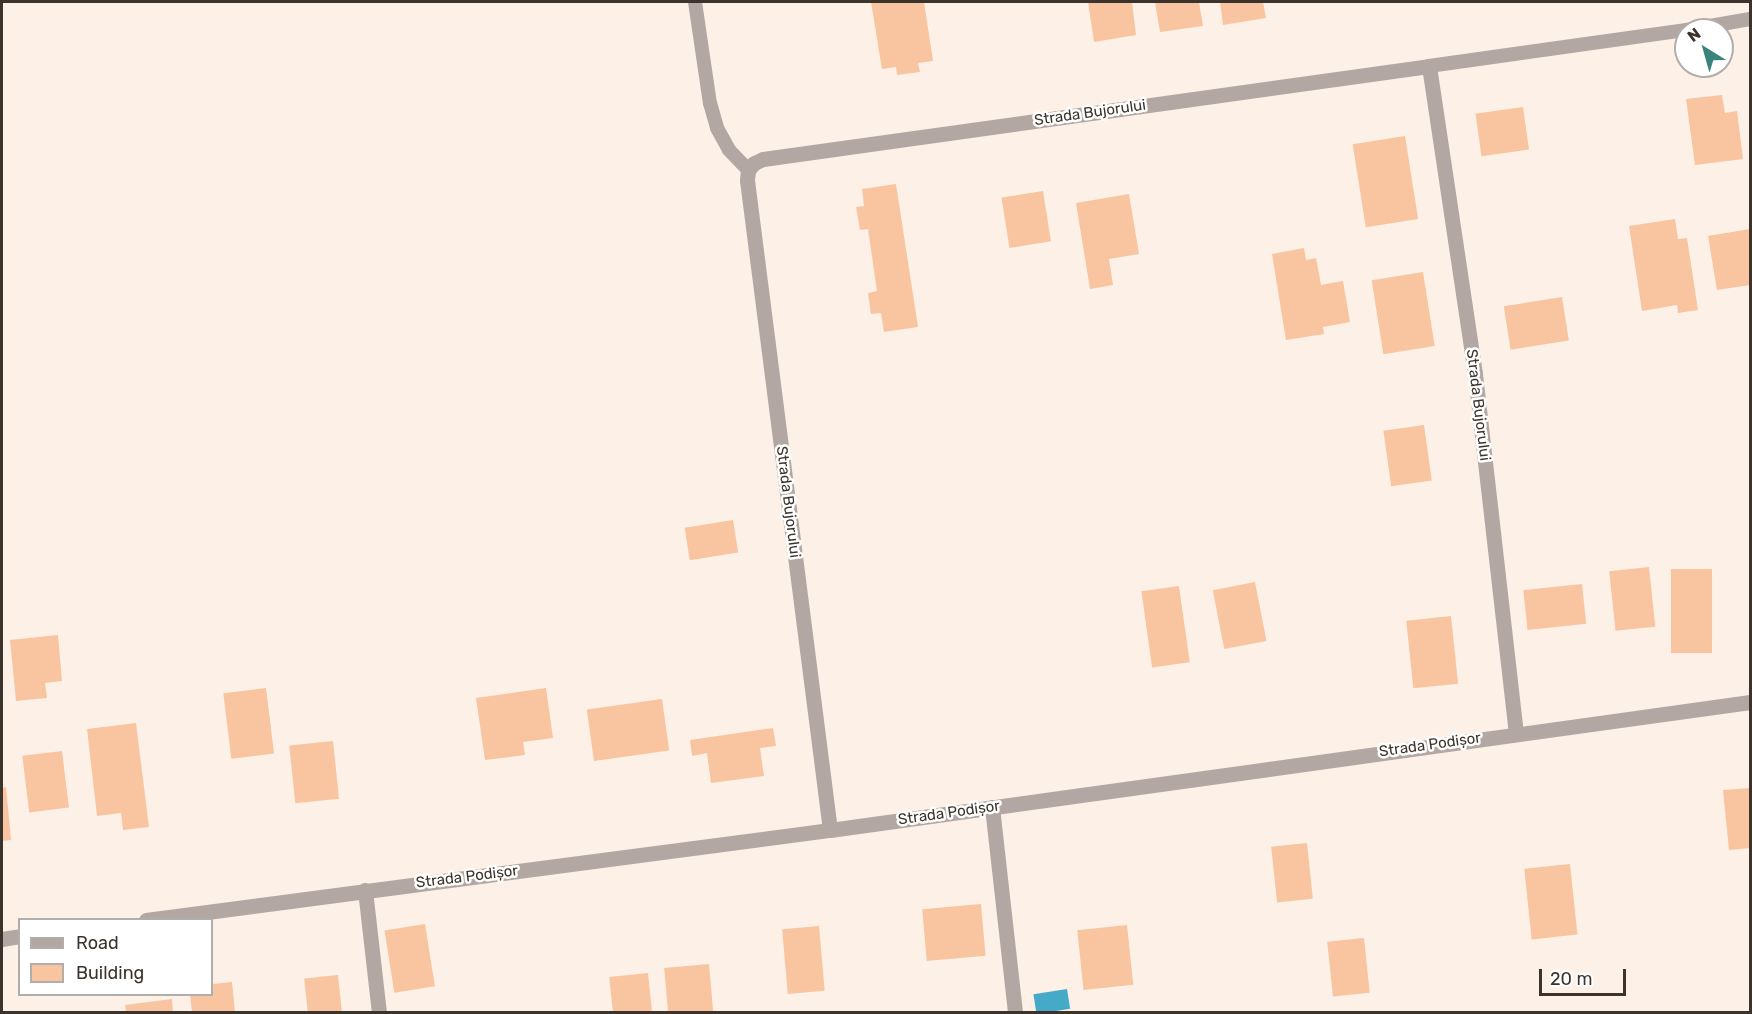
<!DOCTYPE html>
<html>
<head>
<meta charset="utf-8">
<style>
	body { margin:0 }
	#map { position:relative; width:1752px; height:1014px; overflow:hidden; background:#fdf0e7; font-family:Rubik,sans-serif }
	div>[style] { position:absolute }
	.water>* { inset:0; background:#45aac8; transform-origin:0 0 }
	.building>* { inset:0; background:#f8c5a0; transform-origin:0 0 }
	.service>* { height:14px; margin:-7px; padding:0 7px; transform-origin:7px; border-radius:7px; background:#b2a7a3 }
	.minor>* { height:15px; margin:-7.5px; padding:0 7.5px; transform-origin:7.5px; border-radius:7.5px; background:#b2a7a3 }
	span { translate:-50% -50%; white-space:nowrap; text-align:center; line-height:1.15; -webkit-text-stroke:5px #fff; paint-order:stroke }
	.street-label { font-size:15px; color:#3c332d }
	.frame { position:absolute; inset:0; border:3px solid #3c332d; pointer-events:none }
	.legend { position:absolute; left:18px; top:918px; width:195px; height:78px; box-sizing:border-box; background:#fff; border:2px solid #b1adab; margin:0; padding:8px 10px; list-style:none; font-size:18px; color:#3c332d }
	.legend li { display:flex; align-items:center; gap:12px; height:30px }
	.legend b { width:30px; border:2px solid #b1adab }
	.north { position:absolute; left:1674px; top:18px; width:60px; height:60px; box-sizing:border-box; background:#fff; border:2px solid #b1adab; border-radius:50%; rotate:323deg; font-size:16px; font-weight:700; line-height:24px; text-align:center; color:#3c332d }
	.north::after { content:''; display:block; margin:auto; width:21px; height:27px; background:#3b837d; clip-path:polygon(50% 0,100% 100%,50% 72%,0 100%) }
	.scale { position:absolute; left:1539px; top:969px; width:87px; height:27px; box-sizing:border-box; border:3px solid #3c332d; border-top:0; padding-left:8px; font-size:18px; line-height:21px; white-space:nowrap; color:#3c332d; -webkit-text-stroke:4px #fff; paint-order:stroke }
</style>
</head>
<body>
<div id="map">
	<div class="water">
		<i style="left:1067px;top:989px;width:20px;height:34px;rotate:81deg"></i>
	</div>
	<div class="building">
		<i style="clip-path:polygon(871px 2px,924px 2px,933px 61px,918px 63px,920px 72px,897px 75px,896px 67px,882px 69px)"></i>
		<i style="clip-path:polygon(1088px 2px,1132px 2px,1136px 35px,1094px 42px)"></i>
		<i style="clip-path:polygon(1155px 2px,1199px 2px,1203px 26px,1160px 32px)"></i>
		<i style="clip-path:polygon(1220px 2px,1263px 2px,1266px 18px,1223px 25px)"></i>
		<i style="clip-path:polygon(1722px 95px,1725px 113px,1737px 111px,1743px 159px,1695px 165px,1686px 99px)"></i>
		<i style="left:1523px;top:107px;width:43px;height:48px;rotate:82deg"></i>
		<i style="left:1405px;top:136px;width:84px;height:53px;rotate:81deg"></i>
		<i style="clip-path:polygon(896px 184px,918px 327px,884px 332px,881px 313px,871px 314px,868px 293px,877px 291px,868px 229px,860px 230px,856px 207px,864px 206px,862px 189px)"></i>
		<i style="left:1043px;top:191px;width:51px;height:42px;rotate:81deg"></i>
		<i style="clip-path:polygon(1129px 194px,1139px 254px,1109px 259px,1113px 285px,1090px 289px,1076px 203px)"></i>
		<i style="clip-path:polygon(1675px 219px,1678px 239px,1687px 238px,1698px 310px,1678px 313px,1677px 305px,1642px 311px,1629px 226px)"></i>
		<i style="clip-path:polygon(1750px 229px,1750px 285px,1717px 290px,1708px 236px)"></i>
		<i style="clip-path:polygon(1304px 248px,1306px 260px,1316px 258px,1321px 285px,1343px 281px,1350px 322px,1323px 327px,1324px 334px,1286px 340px,1272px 254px)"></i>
		<i style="left:1423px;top:272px;width:75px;height:52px;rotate:81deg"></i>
		<i style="left:1562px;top:297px;width:44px;height:59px;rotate:81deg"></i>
		<i style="left:1424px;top:425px;width:56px;height:41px;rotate:82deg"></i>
		<i style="left:733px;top:520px;width:33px;height:49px;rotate:81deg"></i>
		<i style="left:1649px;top:567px;width:60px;height:40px;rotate:84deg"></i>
		<i style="left:1671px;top:569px;width:41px;height:84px"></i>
		<i style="left:1255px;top:582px;width:60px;height:43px;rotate:79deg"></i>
		<i style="left:1582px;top:584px;width:40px;height:59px;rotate:84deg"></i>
		<i style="left:1179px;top:586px;width:77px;height:38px;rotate:82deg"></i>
		<i style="left:1451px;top:616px;width:68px;height:45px;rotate:84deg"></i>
		<i style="clip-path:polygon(58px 635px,62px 681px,45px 683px,47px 698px,16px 701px,10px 640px)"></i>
		<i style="left:266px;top:688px;width:66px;height:43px;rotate:83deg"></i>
		<i style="clip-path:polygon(546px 688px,553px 738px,523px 742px,525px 755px,485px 760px,476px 698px)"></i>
		<i style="left:662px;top:699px;width:52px;height:76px;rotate:82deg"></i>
		<i style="clip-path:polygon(136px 723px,149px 827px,123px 830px,121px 813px,97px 816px,87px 729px)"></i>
		<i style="clip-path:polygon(773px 728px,776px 746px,760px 748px,764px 776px,711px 783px,707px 753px,692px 756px,690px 740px)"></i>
		<i style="left:333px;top:741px;width:58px;height:44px;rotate:84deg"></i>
		<i style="left:62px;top:751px;width:57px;height:40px;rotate:83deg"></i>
		<i style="clip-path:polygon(6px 787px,11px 840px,2px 841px,2px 788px)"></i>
		<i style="clip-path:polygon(1750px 788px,1750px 848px,1729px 850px,1723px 790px)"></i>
		<i style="left:1307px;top:843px;width:56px;height:36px;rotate:84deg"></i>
		<i style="left:1570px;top:864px;width:71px;height:46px;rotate:84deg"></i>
		<i style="left:981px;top:904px;width:52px;height:59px;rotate:85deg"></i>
		<i style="left:425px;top:924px;width:63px;height:41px;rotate:81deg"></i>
		<i style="left:1127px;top:925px;width:60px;height:50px;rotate:84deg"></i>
		<i style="left:819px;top:926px;width:65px;height:37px;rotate:85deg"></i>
		<i style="left:1364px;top:938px;width:55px;height:37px;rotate:84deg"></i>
		<i style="left:709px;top:964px;width:48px;height:45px;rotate:85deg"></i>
		<i style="left:648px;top:973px;width:39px;height:39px;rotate:84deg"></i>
		<i style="left:338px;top:975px;width:37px;height:34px;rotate:84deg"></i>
		<i style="clip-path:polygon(232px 982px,235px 1012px,192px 1012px,190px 994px,212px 994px,212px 984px)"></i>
		<i style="clip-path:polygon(172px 999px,173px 1012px,126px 1012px,125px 1005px)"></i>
	</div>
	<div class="service">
		<i style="left:695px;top:2px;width:102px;rotate:81.6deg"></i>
		<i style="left:710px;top:103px;width:26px;rotate:74deg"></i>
		<i style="left:717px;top:128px;width:25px;rotate:61deg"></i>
		<i style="left:729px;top:150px;width:28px;rotate:46deg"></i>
		<i style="left:1687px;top:30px;width:64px;rotate:-9.9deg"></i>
		<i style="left:1429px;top:66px;width:260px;rotate:-8deg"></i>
	</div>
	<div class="minor">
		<i style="left:992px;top:807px;width:206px;rotate:83.6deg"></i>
		<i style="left:830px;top:830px;width:655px;rotate:-97.28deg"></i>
		<i style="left:747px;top:180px;width:10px;rotate:-84deg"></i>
		<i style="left:748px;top:170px;width:9px;rotate:-49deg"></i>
		<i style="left:754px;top:163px;width:10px;rotate:-24deg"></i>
		<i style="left:763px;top:159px;width:672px;rotate:-7.95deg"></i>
		<i style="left:1429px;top:66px;width:311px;rotate:81.5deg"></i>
		<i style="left:1475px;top:374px;width:361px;rotate:83.5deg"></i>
		<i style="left:365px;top:890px;width:123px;rotate:83.5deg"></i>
		<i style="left:146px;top:920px;width:690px;rotate:-7.5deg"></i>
		<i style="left:830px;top:830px;width:929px;rotate:-7.92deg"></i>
		<i style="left:2px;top:939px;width:18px;rotate:-9deg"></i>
	</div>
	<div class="street-label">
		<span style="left:1090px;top:113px;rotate:-8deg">Strada Bujorului</span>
		<span style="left:1478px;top:405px;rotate:83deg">Strada Bujorului</span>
		<span style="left:788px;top:502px;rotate:83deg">Strada Bujorului</span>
		<span style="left:1430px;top:745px;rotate:-8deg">Strada Podișor</span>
		<span style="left:949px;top:813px;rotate:-8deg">Strada Podișor</span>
		<span style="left:467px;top:877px;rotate:-7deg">Strada Podișor</span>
	</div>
	<div class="frame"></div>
	<ul class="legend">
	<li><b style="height:8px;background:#b2a7a3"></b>Road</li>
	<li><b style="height:16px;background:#f8c5a0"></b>Building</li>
	</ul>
	<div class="north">N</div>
	<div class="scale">20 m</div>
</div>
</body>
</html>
